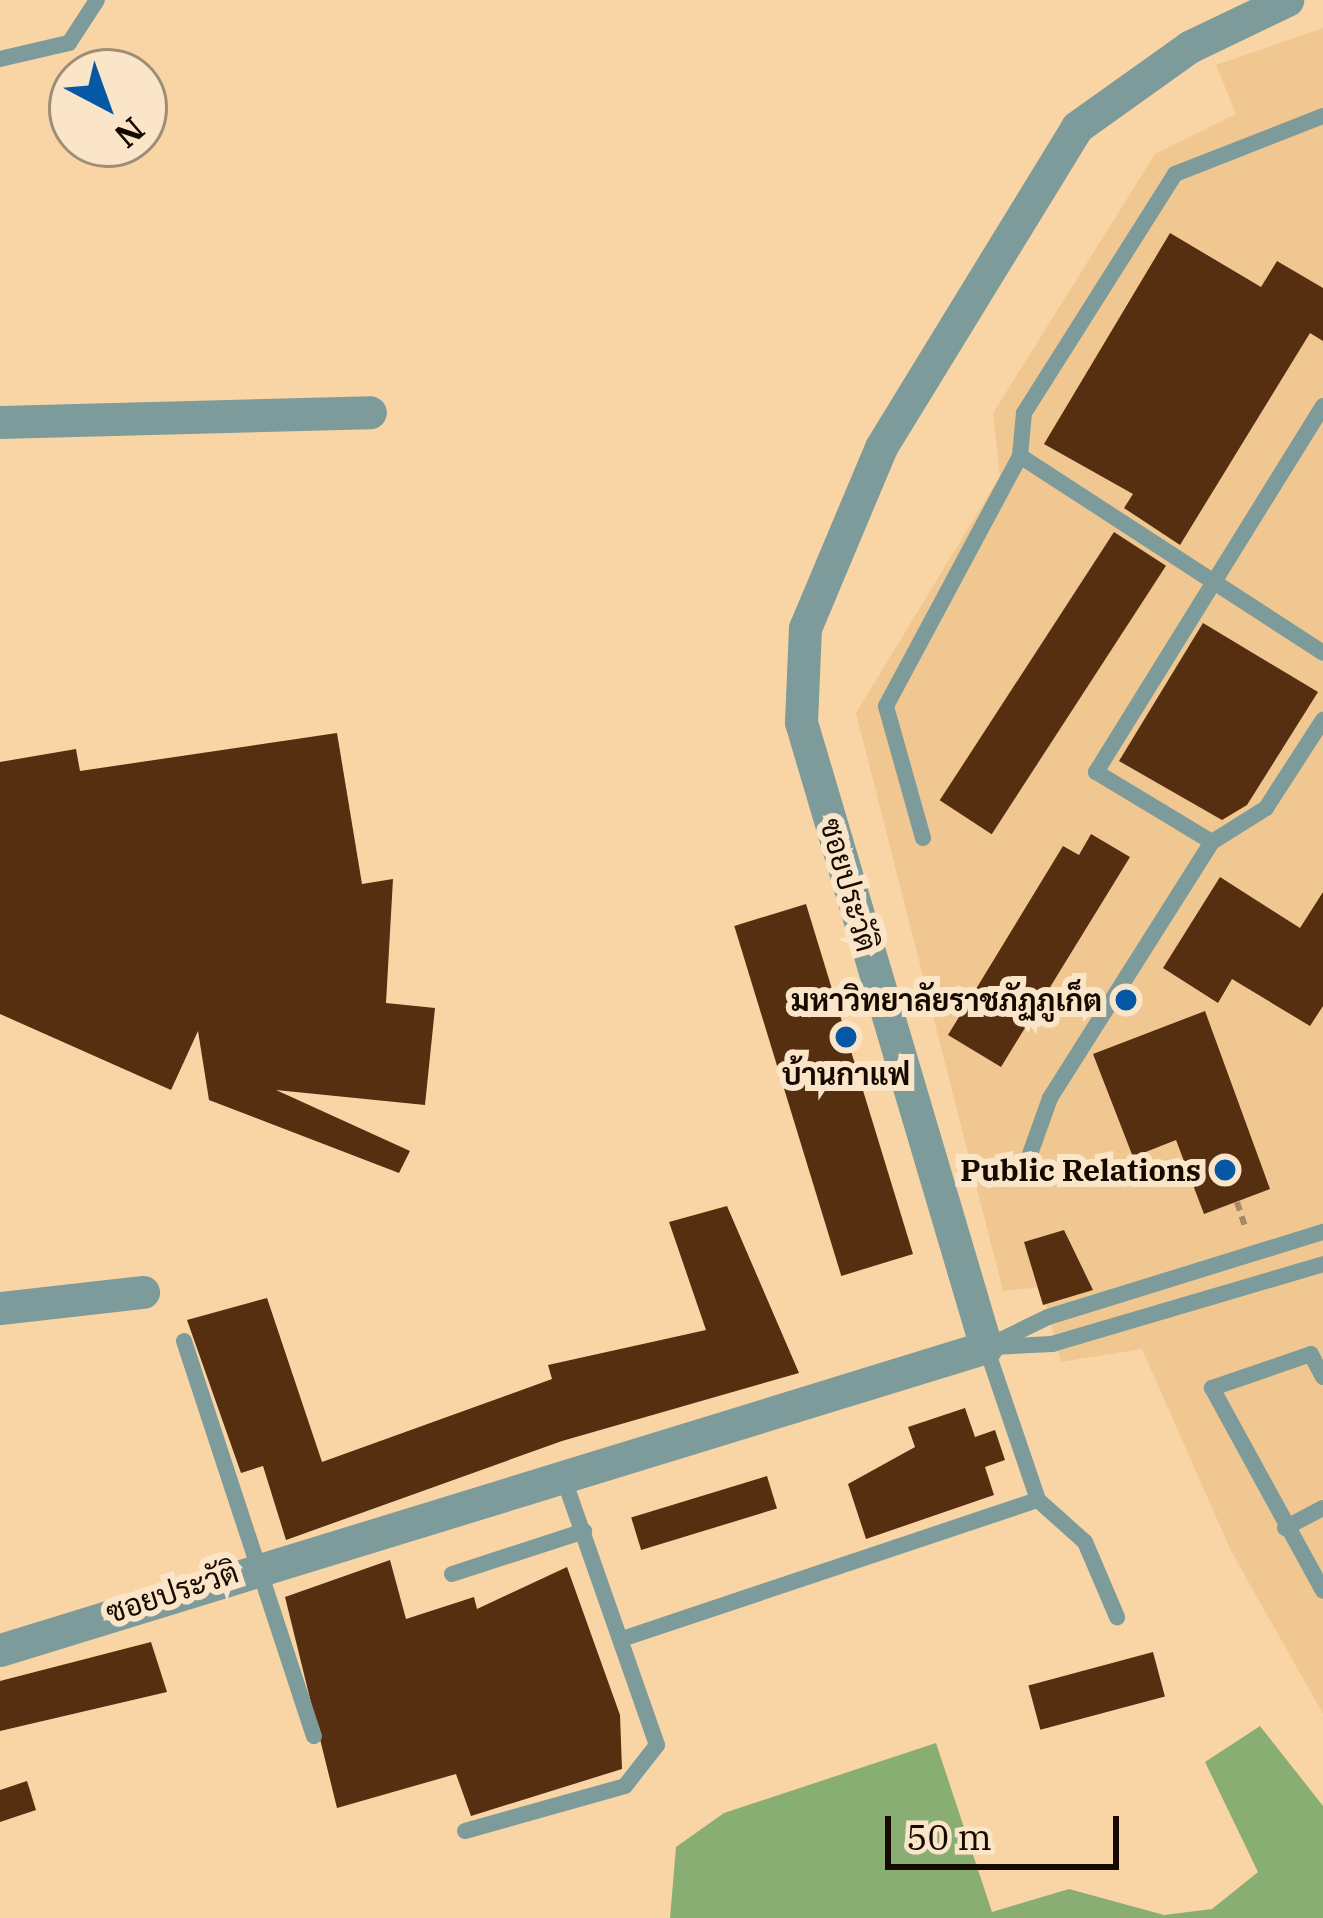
<!DOCTYPE html>
<html>
<head>
<meta charset="utf-8">
<style>
	body { margin:0 }
	#map { position:relative; width:1323px; height:1918px; overflow:hidden; background:#f9d5a5; font-family:"IBM Plex Serif",Sarabun,serif }
	div>[style] { position:absolute }
	.built>* { inset:0; background:#f0c790 }
	.water>* { inset:0; background:#89ae73 }
	.building>* { inset:0; background:#562e10; transform-origin:0 0 }
	.path>* { height:6px; margin-top:-3px; transform-origin:0; background:repeating-linear-gradient(90deg,#a68a68 0 9px,transparent 0 15px) }
	.lane>* { height:16px; margin:-8px; padding:0 8px; transform-origin:8px; border-radius:8px; background:#7d9b9a }
	.street>* { height:33px; margin:-16.5px; padding:0 16.5px; transform-origin:16.5px; border-radius:16.5px; background:#7d9b9a }
	.dots>* { width:33px; height:33px; translate:-50% -50%; box-sizing:border-box; border:6px solid #fbe5c8; border-radius:50% }
	span { translate:-50% -50%; white-space:nowrap; text-align:center; line-height:1.15; -webkit-text-stroke:12px #fbe5c8; paint-order:stroke }
	.street-label { font-size:30px; color:#160a00 }
	.poi-label { font-size:30px; color:#160a00; font-weight:700 }
	.right { translate:-100% -50%; text-align:right }
	.north { position:absolute; left:48px; top:48px; width:120px; height:120px; box-sizing:border-box; background:#fbe5c8; border:3px solid #9f8d78; border-radius:50%; rotate:139deg; font-size:33px; font-weight:700; line-height:48px; text-align:center; color:#160a00 }
	.north::after { content:''; display:block; margin:auto; width:42px; height:54px; background:#0658a6; clip-path:polygon(50% 0,100% 100%,50% 72%,0 100%) }
	.scale { position:absolute; left:885px; top:1816px; width:234px; height:54px; box-sizing:border-box; border:6px solid #160a00; border-top:0; padding-left:15px; font-size:36px; line-height:42px; white-space:nowrap; color:#160a00; -webkit-text-stroke:9px #fbe5c8; paint-order:stroke }
</style>
</head>
<body>
<div id="map">
	<div class="built">
		<i style="clip-path:polygon(1323px 28px,1323px 1714px,1231px 1551px,1142px 1349px,1061px 1362px,1041px 1287px,1003px 1291px,856px 713px,1000px 476px,993px 413px,1155px 154px,1236px 114px,1216px 65px)"></i>
	</div>
	<div class="water">
		<i style="clip-path:polygon(1260px 1726px,1323px 1806px,1323px 1918px,670px 1918px,676px 1847px,724px 1813px,936px 1743px,992px 1912px,1069px 1889px,1164px 1915px,1212px 1909px,1258px 1872px,1205px 1762px)"></i>
	</div>
	<div class="building">
		<i style="clip-path:polygon(1170px 233px,1261px 287px,1277px 261px,1323px 288px,1323px 341px,1310px 333px,1180px 545px,1124px 508px,1133px 494px,1044px 444px)"></i>
		<i style="left:1114px;top:532px;width:62px;height:320px;rotate:33deg"></i>
		<i style="clip-path:polygon(1203px 623px,1318px 692px,1247px 805px,1222px 820px,1119px 761px)"></i>
		<i style="clip-path:polygon(337px 733px,362px 884px,393px 879px,386px 1003px,435px 1008px,425px 1105px,276px 1090px,410px 1151px,399px 1173px,209px 1100px,198px 1031px,171px 1090px,0 1014px,0 762px,76px 749px,80px 771px)"></i>
		<i style="clip-path:polygon(1091px 834px,1130px 857px,1001px 1067px,948px 1035px,1063px 846px,1079px 855px)"></i>
		<i style="clip-path:polygon(1220px 877px,1300px 928px,1323px 892px,1323px 1006px,1310px 1026px,1232px 979px,1218px 1003px,1163px 968px)"></i>
		<i style="left:806px;top:904px;width:366px;height:75px;rotate:73deg"></i>
		<i style="clip-path:polygon(1205px 1011px,1270px 1189px,1204px 1214px,1176px 1140px,1133px 1157px,1093px 1054px)"></i>
		<i style="clip-path:polygon(727px 1206px,799px 1373px,562px 1441px,286px 1540px,263px 1466px,241px 1473px,187px 1320px,267px 1298px,322px 1462px,552px 1379px,548px 1365px,706px 1330px,669px 1222px)"></i>
		<i style="clip-path:polygon(1064px 1230px,1093px 1290px,1043px 1305px,1024px 1242px)"></i>
		<i style="clip-path:polygon(965px 1408px,975px 1437px,995px 1430px,1005px 1460px,985px 1467px,994px 1495px,866px 1539px,848px 1484px,915px 1447px,908px 1427px)"></i>
		<i style="left:767px;top:1476px;width:34px;height:142px;rotate:73deg"></i>
		<i style="clip-path:polygon(390px 1560px,406px 1619px,474px 1597px,477px 1609px,567px 1567px,620px 1715px,622px 1769px,471px 1816px,456px 1774px,337px 1808px,285px 1597px)"></i>
		<i style="clip-path:polygon(151px 1642px,167px 1692px,0 1731px,0 1681px)"></i>
		<i style="left:1153px;top:1652px;width:46px;height:129px;rotate:75deg"></i>
		<i style="clip-path:polygon(27px 1781px,36px 1810px,0 1822px,0 1790px)"></i>
	</div>
	<div class="path">
		<i style="left:1237px;top:1202px;width:28px;rotate:72deg"></i>
	</div>
	<div class="lane">
		<i style="left:0;top:59px;width:71px;rotate:-13.1deg"></i>
		<i style="left:69px;top:43px;width:51px;rotate:-56.9deg"></i>
		<i style="left:1323px;top:406px;width:431px;rotate:121.8deg"></i>
		<i style="left:1096px;top:772px;width:135px;rotate:31.1deg"></i>
		<i style="left:1212px;top:842px;width:64px;rotate:-32.2deg"></i>
		<i style="left:1266px;top:808px;width:105px;rotate:-57.1deg"></i>
		<i style="left:1020px;top:456px;width:361px;rotate:33deg"></i>
		<i style="left:923px;top:838px;width:137px;rotate:-105.7deg"></i>
		<i style="left:886px;top:706px;width:284px;rotate:-61.8deg"></i>
		<i style="left:1020px;top:456px;width:43px;rotate:-84.7deg"></i>
		<i style="left:1024px;top:413px;width:283px;rotate:-57.7deg"></i>
		<i style="left:1175px;top:174px;width:159px;rotate:-21.4deg"></i>
		<i style="left:1030px;top:1154px;width:59px;rotate:-70.3deg"></i>
		<i style="left:1050px;top:1098px;width:303px;rotate:-57.7deg"></i>
		<i style="left:184px;top:1341px;width:416px;rotate:71.8deg"></i>
		<i style="left:986px;top:1347px;width:69px;rotate:-25.8deg"></i>
		<i style="left:1048px;top:1317px;width:288px;rotate:-17.2deg"></i>
		<i style="left:986px;top:1347px;width:162px;rotate:71.2deg"></i>
		<i style="left:1038px;top:1500px;width:63px;rotate:41.8deg"></i>
		<i style="left:1085px;top:1542px;width:82px;rotate:66.9deg"></i>
		<i style="left:993px;top:1347px;width:59px;rotate:-2.9deg"></i>
		<i style="left:1052px;top:1344px;width:283px;rotate:-16.4deg"></i>
		<i style="left:1323px;top:1377px;width:26px;rotate:-118deg"></i>
		<i style="left:1311px;top:1354px;width:105px;rotate:161deg"></i>
		<i style="left:1212px;top:1388px;width:231px;rotate:61.3deg"></i>
		<i style="left:1285px;top:1528px;width:43px;rotate:-27.8deg"></i>
		<i style="left:452px;top:1574px;width:139px;rotate:-18deg"></i>
		<i style="left:628px;top:1637px;width:432px;rotate:-18.5deg"></i>
		<i style="left:465px;top:1831px;width:166px;rotate:-15.7deg"></i>
		<i style="left:625px;top:1786px;width:52px;rotate:-52deg"></i>
		<i style="left:657px;top:1745px;width:285px;rotate:-109.3deg"></i>
	</div>
	<div class="street">
		<i style="left:0;top:422px;width:370px;rotate:-1.5deg"></i>
		<i style="left:0;top:1308px;width:144px;rotate:-6.4deg"></i>
		<i style="left:0;top:1650px;width:1032px;rotate:-17.08deg"></i>
		<i style="left:986px;top:1347px;width:652px;rotate:-106.49deg"></i>
		<i style="left:801px;top:722px;width:94px;rotate:-87.6deg"></i>
		<i style="left:805px;top:628px;width:196px;rotate:-67.2deg"></i>
		<i style="left:881px;top:447px;width:375px;rotate:-58.5deg"></i>
		<i style="left:1077px;top:127px;width:138px;rotate:-35.5deg"></i>
		<i style="left:1189px;top:47px;width:109px;rotate:-25.6deg"></i>
	</div>
	<div class="dots">
		<i style="left:1126px;top:1000px;background:#0658a6"></i>
		<i style="left:846px;top:1037px;background:#0658a6"></i>
		<i style="left:1225px;top:1170px;background:#0658a6"></i>
	</div>
	<div class="street-label">
		<span style="left:849px;top:885px;rotate:74deg">ซอยประวัติ</span>
		<span style="left:172px;top:1592px;rotate:-18deg">ซอยประวัติ</span>
	</div>
	<div class="poi-label">
		<span class="right" style="left:1102px;top:1000px">มหาวิทยาลัยราชภัฏภูเก็ต</span>
		<span style="left:846px;top:1074px">บ้านกาแฟ</span>
		<span class="right" style="left:1201px;top:1170px">Public Relations</span>
	</div>
	<div class="north">N</div>
	<div class="scale">50 m</div>
</div>
</body>
</html>
